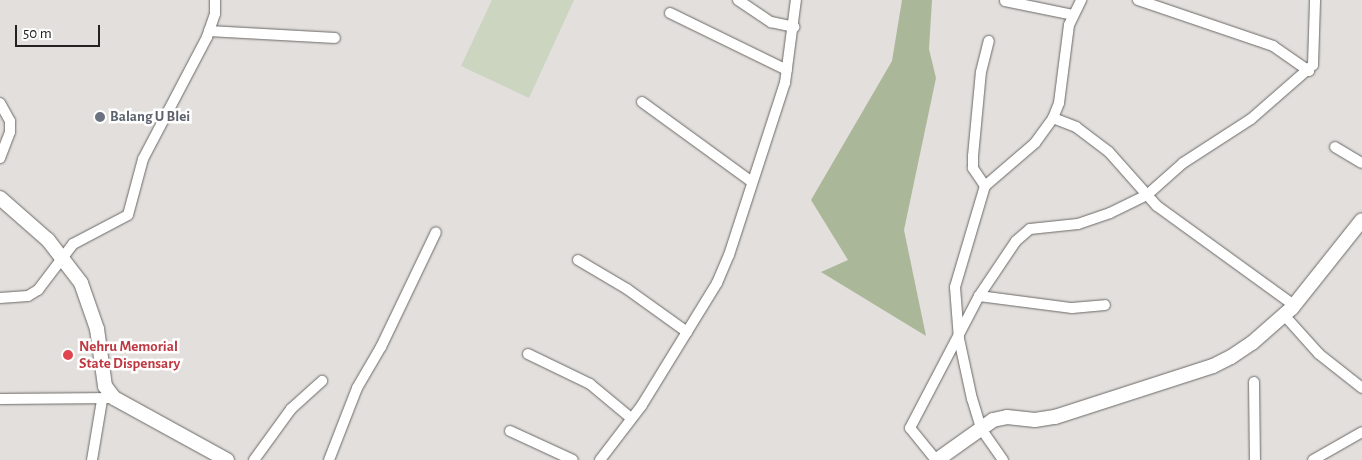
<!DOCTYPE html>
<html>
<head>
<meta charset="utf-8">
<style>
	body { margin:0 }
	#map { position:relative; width:1362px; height:460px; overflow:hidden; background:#e2dfdc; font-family:"Alegreya Sans",sans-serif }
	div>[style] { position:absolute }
	.green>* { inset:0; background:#cbd5c0 }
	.forest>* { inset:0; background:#aab899 }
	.roads { filter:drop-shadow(0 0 1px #6b6866) drop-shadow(0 0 1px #6b6866) }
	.street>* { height:10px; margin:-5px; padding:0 5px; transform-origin:5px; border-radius:5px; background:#fff }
	.secondary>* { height:14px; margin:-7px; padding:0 7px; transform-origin:7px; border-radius:7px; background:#fff }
	.dots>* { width:14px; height:14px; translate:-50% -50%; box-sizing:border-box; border:2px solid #fff; border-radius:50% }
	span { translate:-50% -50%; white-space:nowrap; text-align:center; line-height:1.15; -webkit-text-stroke:5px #fff; paint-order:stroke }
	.worship-label { font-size:15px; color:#5b616d; font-weight:700 }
	.left { translate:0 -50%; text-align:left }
	.health-label { font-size:15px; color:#be3a42; font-weight:700 }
	.scale { position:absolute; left:15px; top:25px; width:85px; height:22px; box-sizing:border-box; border:2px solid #232221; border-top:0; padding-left:6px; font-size:15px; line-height:18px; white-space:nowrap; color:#232221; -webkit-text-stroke:4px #fff; paint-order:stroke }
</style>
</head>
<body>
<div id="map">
	<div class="green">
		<i style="clip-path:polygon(492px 0,574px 0,529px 98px,461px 66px)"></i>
	</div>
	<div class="forest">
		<i style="clip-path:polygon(902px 0,932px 0,929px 49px,936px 78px,904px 230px,926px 336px,821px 272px,848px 260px,811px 200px,892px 61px)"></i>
	</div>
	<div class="roads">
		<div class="street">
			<i style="left:738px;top:0;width:40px;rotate:34deg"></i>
			<i style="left:771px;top:22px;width:24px;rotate:12deg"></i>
			<i style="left:1138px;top:0;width:143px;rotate:18.8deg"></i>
			<i style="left:1273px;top:46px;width:44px;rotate:34.8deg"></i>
			<i style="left:1005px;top:1px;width:69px;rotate:11.6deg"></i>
			<i style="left:670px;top:13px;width:130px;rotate:26deg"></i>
			<i style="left:209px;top:31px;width:126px;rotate:3.2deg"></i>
			<i style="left:642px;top:102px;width:136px;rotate:36deg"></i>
			<i style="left:0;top:103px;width:21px;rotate:61deg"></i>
			<i style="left:10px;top:121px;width:11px;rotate:90deg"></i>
			<i style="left:10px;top:132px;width:28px;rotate:111deg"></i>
			<i style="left:1053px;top:118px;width:25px;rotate:21deg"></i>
			<i style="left:1076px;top:127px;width:41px;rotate:37.1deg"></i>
			<i style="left:1109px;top:152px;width:72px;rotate:48.4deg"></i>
			<i style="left:1157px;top:206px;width:169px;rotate:35.9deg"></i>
			<i style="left:1335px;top:147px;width:31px;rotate:31deg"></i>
			<i style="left:985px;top:186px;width:22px;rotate:-124deg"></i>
			<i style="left:973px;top:168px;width:12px;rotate:-90deg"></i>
			<i style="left:973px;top:156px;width:84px;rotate:-84.6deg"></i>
			<i style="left:981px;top:72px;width:32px;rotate:-76deg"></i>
			<i style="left:578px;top:260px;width:57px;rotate:30.6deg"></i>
			<i style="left:627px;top:289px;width:74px;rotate:35.6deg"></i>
			<i style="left:979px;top:296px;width:94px;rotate:7.4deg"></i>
			<i style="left:1072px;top:308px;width:33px;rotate:-5deg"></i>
			<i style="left:0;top:298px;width:28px;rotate:-4deg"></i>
			<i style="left:28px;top:296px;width:12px;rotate:-31deg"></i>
			<i style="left:38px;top:290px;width:58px;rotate:-52.7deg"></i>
			<i style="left:73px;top:244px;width:62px;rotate:-27.8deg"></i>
			<i style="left:128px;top:215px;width:58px;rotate:-75deg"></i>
			<i style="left:143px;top:159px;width:138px;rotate:-62.3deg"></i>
			<i style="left:207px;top:37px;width:24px;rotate:-71deg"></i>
			<i style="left:215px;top:14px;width:14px;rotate:-90deg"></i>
			<i style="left:1284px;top:315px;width:52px;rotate:48.1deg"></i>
			<i style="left:1319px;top:354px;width:55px;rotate:38.3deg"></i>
			<i style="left:528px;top:354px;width:69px;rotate:25.8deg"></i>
			<i style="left:590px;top:384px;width:53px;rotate:39.7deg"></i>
			<i style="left:1254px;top:382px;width:78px;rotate:89.3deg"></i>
			<i style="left:0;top:399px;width:114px;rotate:-0.5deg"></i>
			<i style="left:510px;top:431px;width:69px;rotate:24.7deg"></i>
			<i style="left:92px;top:460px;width:61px;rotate:-80.5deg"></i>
			<i style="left:254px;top:460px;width:63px;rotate:-54deg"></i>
			<i style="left:291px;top:409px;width:42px;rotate:-42.1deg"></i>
			<i style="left:329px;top:460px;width:77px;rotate:-68.7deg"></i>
			<i style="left:357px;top:388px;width:48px;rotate:-59.7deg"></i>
			<i style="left:381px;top:347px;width:127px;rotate:-64.4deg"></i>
			<i style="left:600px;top:460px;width:69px;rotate:-52.6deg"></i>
			<i style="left:642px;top:405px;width:143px;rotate:-58.4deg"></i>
			<i style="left:717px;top:283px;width:30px;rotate:-67deg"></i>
			<i style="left:729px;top:255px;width:181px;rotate:-72deg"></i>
			<i style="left:785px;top:83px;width:84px;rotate:-82.5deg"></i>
			<i style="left:936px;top:460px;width:41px;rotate:-129.1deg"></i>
			<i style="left:910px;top:428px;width:149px;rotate:-62.4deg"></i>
			<i style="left:979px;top:296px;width:66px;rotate:-56.1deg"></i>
			<i style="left:1016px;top:241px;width:18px;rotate:-41deg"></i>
			<i style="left:1030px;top:229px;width:48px;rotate:-5.9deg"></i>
			<i style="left:1078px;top:224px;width:34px;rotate:-19deg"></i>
			<i style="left:1110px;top:213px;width:41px;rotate:-25.9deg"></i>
			<i style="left:1147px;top:195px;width:48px;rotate:-41.6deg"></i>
			<i style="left:1183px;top:163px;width:81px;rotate:-32.9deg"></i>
			<i style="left:1251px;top:119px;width:82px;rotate:-41.1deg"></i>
			<i style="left:1313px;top:65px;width:65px;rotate:-88.2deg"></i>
			<i style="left:1003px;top:460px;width:39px;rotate:-125deg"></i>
			<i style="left:981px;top:428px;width:30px;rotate:-107deg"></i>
			<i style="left:972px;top:399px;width:61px;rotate:-102.2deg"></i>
			<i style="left:959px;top:339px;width:52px;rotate:-94.4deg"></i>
			<i style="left:955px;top:287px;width:105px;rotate:-73.5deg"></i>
			<i style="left:985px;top:186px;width:66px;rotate:-40.7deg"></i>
			<i style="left:1035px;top:143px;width:31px;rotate:-54deg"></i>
			<i style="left:1053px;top:118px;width:16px;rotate:-68deg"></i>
			<i style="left:1059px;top:103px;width:79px;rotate:-82.7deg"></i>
			<i style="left:1069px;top:25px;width:28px;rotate:-64deg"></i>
			<i style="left:1313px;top:460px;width:56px;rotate:-29.7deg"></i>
		</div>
		<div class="secondary">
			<i style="left:0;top:198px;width:64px;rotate:41.2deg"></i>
			<i style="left:48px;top:240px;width:54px;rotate:52.5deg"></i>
			<i style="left:81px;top:283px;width:49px;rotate:70.8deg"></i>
			<i style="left:97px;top:329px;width:58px;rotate:82deg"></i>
			<i style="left:105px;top:386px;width:15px;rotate:53deg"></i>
			<i style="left:114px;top:398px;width:129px;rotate:28.8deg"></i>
			<i style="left:937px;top:460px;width:69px;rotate:-35.5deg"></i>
			<i style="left:993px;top:420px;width:14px;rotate:-12deg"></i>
			<i style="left:1007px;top:417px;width:28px;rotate:6deg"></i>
			<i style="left:1035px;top:420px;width:20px;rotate:-9deg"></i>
			<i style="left:1055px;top:417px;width:166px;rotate:-17.9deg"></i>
			<i style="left:1213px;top:366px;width:20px;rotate:-27deg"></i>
			<i style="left:1231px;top:357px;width:25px;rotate:-34deg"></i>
			<i style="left:1252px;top:343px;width:53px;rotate:-41.2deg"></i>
			<i style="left:1292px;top:308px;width:112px;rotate:-51.5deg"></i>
		</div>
	</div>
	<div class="dots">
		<i style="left:100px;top:117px;background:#6b7280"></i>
		<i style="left:68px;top:355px;background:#e0444e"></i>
	</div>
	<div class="worship-label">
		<span class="left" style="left:110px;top:117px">Balang U Blei</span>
	</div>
	<div class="health-label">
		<span class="left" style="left:79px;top:355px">Nehru Memorial<br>State Dispensary</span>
	</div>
	<div class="scale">50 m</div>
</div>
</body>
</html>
